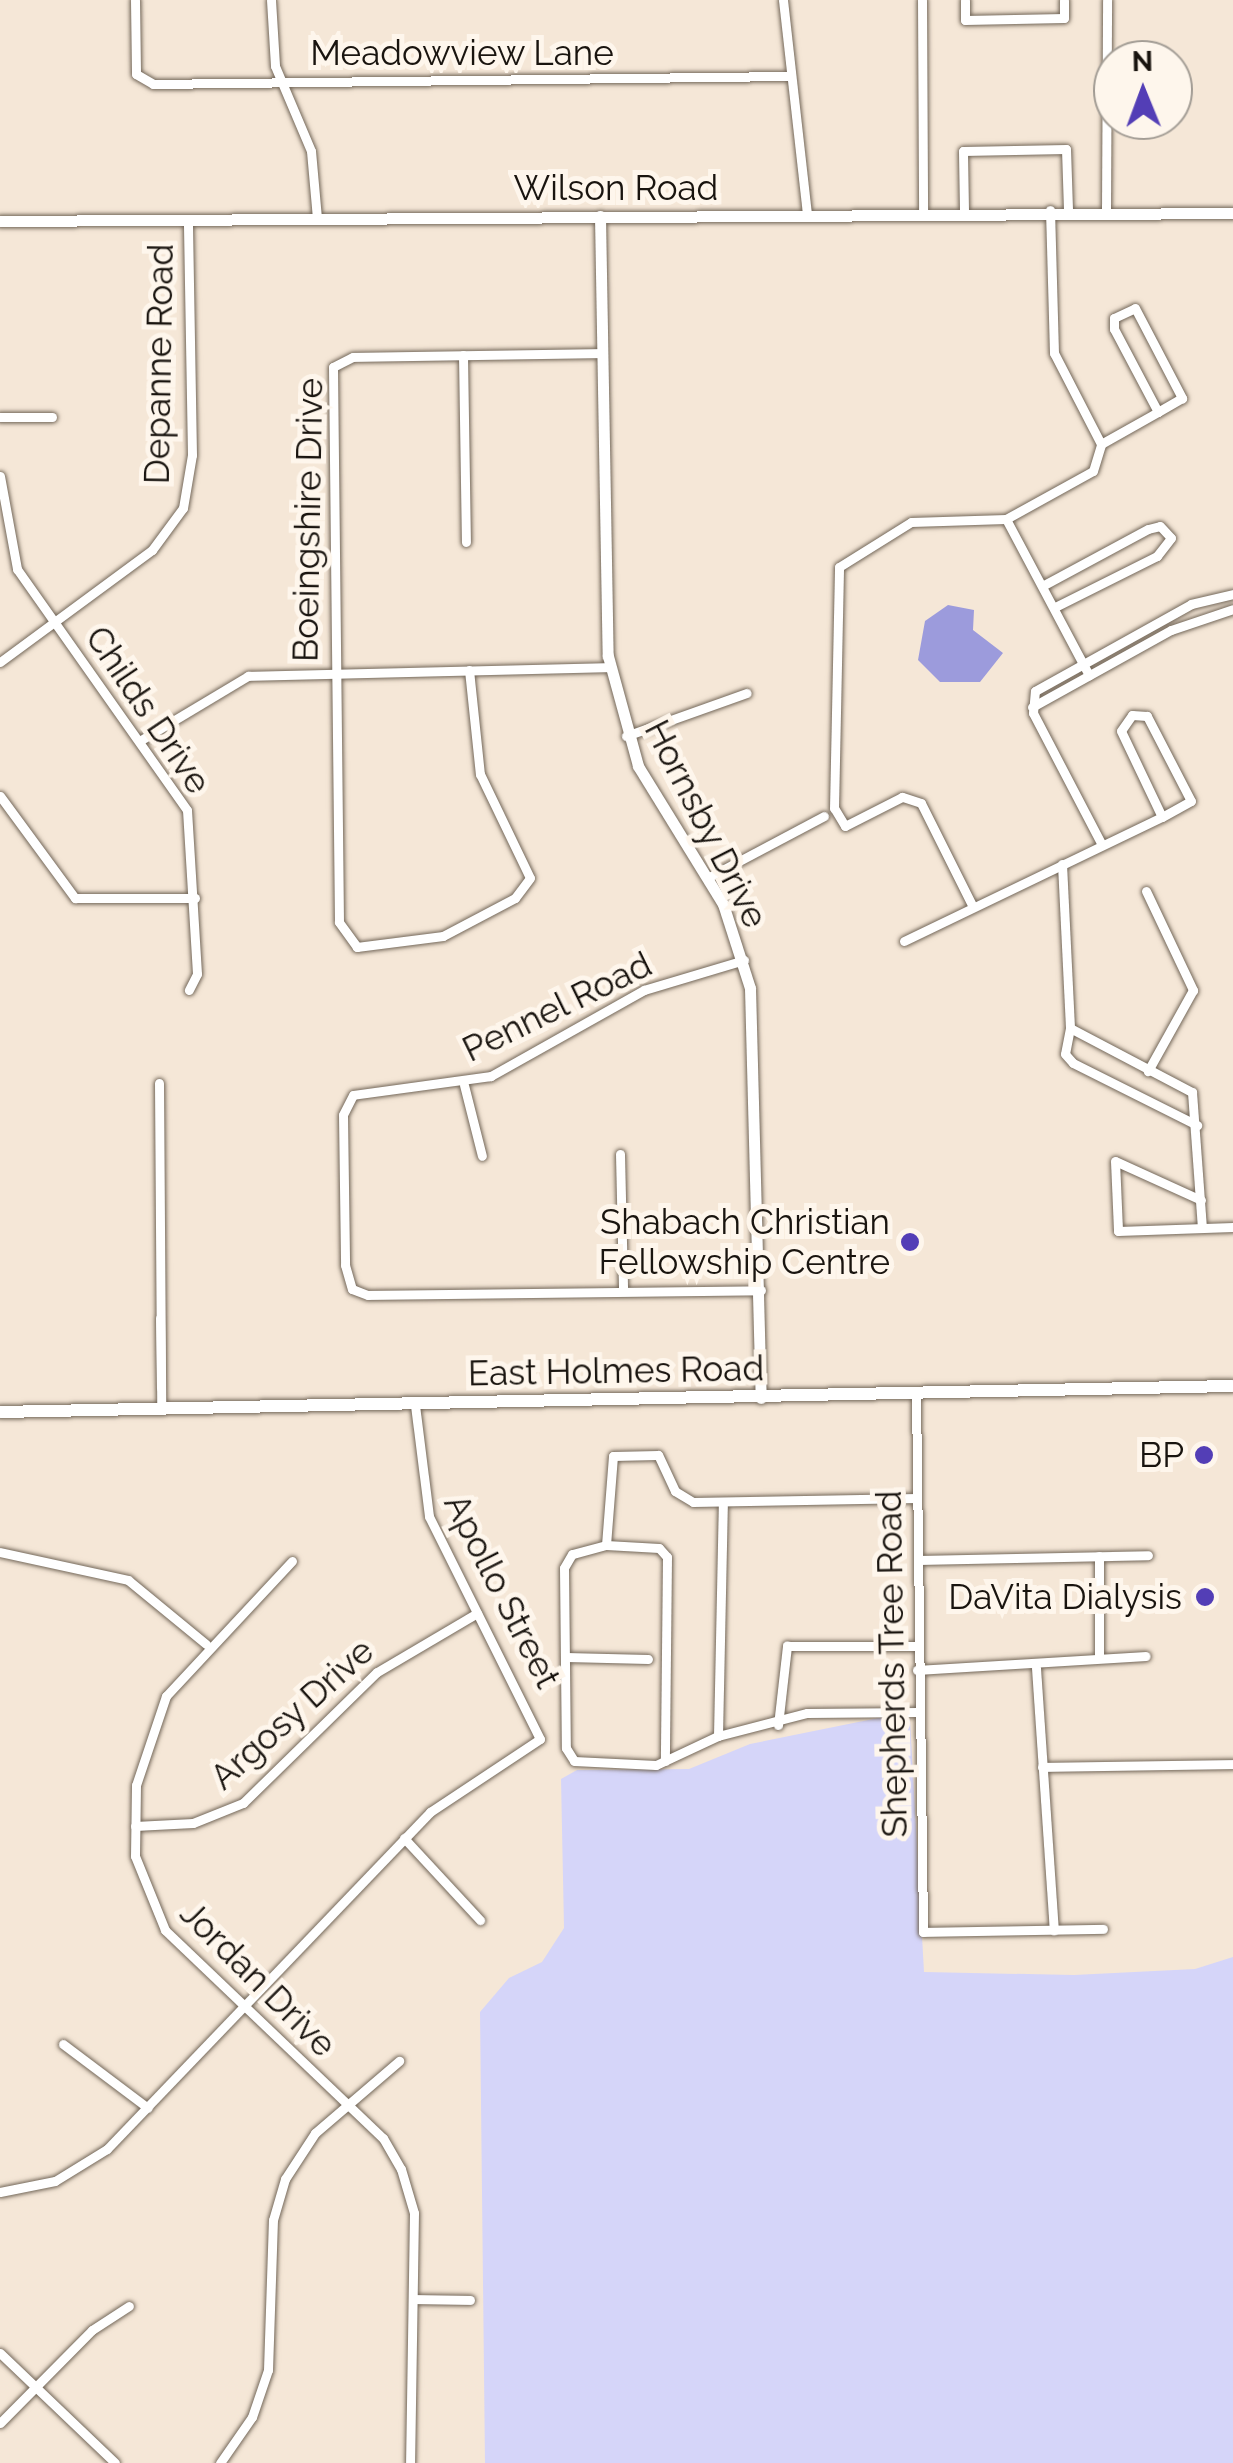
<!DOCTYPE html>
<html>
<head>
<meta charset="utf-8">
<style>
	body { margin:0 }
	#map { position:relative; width:1233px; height:2463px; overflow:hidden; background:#f5e7d7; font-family:Raleway,sans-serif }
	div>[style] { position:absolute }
	.green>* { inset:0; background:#d5d5f9 }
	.water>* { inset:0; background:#9c9bdc }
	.roads { filter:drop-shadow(0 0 2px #736759) drop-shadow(0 0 2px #736759) }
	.minor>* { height:9px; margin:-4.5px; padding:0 4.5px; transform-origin:4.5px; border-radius:4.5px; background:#fff }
	.tertiary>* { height:11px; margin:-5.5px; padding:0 5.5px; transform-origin:5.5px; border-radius:5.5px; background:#fff }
	.secondary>* { height:12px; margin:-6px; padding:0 6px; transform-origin:6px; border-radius:6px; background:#fff }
	.dots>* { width:28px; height:28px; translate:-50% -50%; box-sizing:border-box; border:5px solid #fef6ec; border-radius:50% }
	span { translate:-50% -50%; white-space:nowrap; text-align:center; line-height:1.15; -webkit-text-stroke:10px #fef6ec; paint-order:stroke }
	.street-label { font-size:35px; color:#19140f }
	.poi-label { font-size:35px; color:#19140f }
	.right { translate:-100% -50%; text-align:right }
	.north { position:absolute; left:1093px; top:40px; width:100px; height:100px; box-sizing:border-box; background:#fef6ec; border:2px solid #a29c94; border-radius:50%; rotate:359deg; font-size:28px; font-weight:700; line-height:40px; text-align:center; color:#19140f }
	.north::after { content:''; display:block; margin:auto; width:35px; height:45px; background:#533eb6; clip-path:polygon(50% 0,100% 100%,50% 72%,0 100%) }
</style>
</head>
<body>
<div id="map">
	<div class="green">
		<i style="clip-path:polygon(883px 1717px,910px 1720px,924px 1972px,1074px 1975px,1195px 1969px,1233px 1957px,1233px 2463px,485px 2463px,480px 2012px,509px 1978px,542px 1962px,564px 1928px,561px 1779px,577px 1770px,689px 1769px,750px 1744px)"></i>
	</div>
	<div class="water">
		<i style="clip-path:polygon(948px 605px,974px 610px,973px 630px,1003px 653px,980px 682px,940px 682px,918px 660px,925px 621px)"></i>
	</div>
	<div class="roads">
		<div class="minor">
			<i style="left:135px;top:0;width:74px;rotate:89.2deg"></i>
			<i style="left:136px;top:74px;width:20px;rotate:30deg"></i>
			<i style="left:153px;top:84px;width:635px;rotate:-0.72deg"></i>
			<i style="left:271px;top:0;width:66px;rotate:86.5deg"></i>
			<i style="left:275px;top:66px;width:92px;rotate:67deg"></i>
			<i style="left:311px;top:151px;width:67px;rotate:84.9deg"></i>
			<i style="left:783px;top:0;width:214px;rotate:83.6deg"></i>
			<i style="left:922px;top:0;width:211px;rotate:89.7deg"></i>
			<i style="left:965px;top:0;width:20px;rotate:90deg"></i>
			<i style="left:965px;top:20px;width:99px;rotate:-1.2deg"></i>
			<i style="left:1064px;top:18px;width:18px;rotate:-90deg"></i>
			<i style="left:964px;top:210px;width:59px;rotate:-91deg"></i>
			<i style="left:963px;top:151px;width:103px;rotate:-1.1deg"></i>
			<i style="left:1066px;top:149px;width:61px;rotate:88.1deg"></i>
			<i style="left:1106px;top:211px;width:211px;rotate:-89.7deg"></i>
			<i style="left:463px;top:355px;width:187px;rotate:89.1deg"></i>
			<i style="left:0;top:417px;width:52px"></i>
			<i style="left:1101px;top:444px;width:65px;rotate:-29.3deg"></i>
			<i style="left:1158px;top:412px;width:94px;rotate:-117.9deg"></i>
			<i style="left:1114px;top:329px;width:11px;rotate:-90deg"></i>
			<i style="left:1114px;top:318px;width:23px;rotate:-25deg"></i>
			<i style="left:1135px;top:308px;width:102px;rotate:62.4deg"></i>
			<i style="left:1182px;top:398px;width:28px;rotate:150deg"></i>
			<i style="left:0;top:476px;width:95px;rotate:79.6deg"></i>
			<i style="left:17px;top:569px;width:295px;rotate:54.8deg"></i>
			<i style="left:187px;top:810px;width:164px;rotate:86.5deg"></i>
			<i style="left:197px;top:974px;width:18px;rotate:117deg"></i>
			<i style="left:1006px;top:519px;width:177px;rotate:62deg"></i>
			<i style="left:1044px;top:585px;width:118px;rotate:-28.3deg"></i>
			<i style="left:1148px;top:529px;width:12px;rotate:-14deg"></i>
			<i style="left:1160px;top:526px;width:16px;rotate:47deg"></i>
			<i style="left:1171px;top:538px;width:23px;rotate:128deg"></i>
			<i style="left:1157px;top:556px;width:114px;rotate:153.4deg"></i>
			<i style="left:0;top:662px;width:189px;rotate:-36.4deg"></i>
			<i style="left:152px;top:550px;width:52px;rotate:-53.6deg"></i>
			<i style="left:183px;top:508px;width:54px;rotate:-80.4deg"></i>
			<i style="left:192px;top:455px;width:236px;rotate:-91deg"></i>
			<i style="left:469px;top:670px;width:105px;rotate:84deg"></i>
			<i style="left:480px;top:774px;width:115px;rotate:64.3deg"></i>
			<i style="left:530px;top:878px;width:25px;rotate:127deg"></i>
			<i style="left:515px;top:898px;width:81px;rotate:152.2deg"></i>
			<i style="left:443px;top:936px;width:87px;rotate:172.7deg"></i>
			<i style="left:357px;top:947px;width:31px;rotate:-126deg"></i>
			<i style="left:339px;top:922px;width:555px;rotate:-90.62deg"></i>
			<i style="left:333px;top:367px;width:22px;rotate:-27deg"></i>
			<i style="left:353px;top:357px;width:249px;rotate:-0.9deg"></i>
			<i style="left:1032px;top:707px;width:159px;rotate:-29deg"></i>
			<i style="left:1171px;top:630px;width:65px;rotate:-18.7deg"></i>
			<i style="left:626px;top:736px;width:128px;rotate:-19.6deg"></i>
			<i style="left:141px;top:740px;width:125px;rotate:-30.9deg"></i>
			<i style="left:248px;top:676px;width:362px;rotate:-1.4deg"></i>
			<i style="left:0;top:796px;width:127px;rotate:53.7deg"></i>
			<i style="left:75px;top:898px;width:120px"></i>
			<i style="left:1102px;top:845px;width:149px;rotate:-117.6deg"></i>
			<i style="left:1033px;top:713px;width:22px;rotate:-85deg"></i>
			<i style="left:1035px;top:691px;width:179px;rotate:-29.1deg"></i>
			<i style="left:1191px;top:604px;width:43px;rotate:-13.4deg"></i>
			<i style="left:1062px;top:864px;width:164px;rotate:87.2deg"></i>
			<i style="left:1070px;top:1028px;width:138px;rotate:27.7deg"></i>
			<i style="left:1192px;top:1092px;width:136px;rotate:85.8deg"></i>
			<i style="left:709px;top:877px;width:130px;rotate:-27.9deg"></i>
			<i style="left:1146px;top:891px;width:110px;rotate:64.6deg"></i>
			<i style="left:1193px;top:990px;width:93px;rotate:119.1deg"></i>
			<i style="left:973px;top:907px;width:116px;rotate:-116.6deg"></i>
			<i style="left:921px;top:803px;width:20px;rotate:-162deg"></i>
			<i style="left:902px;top:797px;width:64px;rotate:153deg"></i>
			<i style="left:845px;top:826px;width:21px;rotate:-121deg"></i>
			<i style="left:834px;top:808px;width:241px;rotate:-88.8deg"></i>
			<i style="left:839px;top:567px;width:85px;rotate:-32deg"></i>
			<i style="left:911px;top:522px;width:95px;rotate:-1.8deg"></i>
			<i style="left:1006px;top:519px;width:99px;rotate:-28.9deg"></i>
			<i style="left:1093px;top:471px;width:28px;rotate:-73deg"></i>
			<i style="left:1101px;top:444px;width:102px;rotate:-117.3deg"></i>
			<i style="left:1054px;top:353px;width:143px;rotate:-91.6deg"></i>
			<i style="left:904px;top:941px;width:286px;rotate:-25.7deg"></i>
			<i style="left:1162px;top:817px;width:33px;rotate:-29deg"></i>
			<i style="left:1191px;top:801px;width:96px;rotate:-117.4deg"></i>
			<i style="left:1147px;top:716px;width:15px;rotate:-176deg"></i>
			<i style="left:1132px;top:715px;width:19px;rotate:125deg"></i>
			<i style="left:1121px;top:731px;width:95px;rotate:64.5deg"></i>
			<i style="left:744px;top:960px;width:104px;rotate:163.3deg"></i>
			<i style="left:644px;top:990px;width:176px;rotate:150.7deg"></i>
			<i style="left:491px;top:1076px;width:139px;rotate:172.2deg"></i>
			<i style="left:353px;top:1095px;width:22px;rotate:117deg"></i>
			<i style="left:343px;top:1115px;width:150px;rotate:89.2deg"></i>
			<i style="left:345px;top:1265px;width:25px;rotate:74deg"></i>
			<i style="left:352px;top:1289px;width:17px;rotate:21deg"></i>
			<i style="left:368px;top:1295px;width:393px;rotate:-0.7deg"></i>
			<i style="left:1070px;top:1028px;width:26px;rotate:101deg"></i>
			<i style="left:1065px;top:1054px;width:12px;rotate:48deg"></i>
			<i style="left:1073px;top:1063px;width:139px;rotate:26.6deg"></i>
			<i style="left:159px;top:1083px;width:325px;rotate:89.6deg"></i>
			<i style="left:464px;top:1085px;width:73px;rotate:75.8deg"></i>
			<i style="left:620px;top:1154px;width:137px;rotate:88.7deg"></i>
			<i style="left:1201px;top:1200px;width:94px;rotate:-155.6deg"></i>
			<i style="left:1115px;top:1161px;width:70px;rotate:87.5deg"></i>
			<i style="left:1118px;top:1231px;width:115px;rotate:-2deg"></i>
			<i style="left:160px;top:1318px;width:70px;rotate:89.2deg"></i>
			<i style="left:916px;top:1394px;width:538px;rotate:89.25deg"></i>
			<i style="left:923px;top:1932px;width:180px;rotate:-1deg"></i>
			<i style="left:917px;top:1498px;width:224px;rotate:179deg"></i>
			<i style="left:693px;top:1502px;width:21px;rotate:-149deg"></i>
			<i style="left:675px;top:1491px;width:40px;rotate:-115deg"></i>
			<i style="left:658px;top:1455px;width:45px;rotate:178.7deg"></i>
			<i style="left:613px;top:1456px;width:89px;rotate:94.5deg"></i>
			<i style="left:606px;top:1545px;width:35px;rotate:165deg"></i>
			<i style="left:572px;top:1554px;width:16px;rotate:120deg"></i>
			<i style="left:564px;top:1568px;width:180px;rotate:89.4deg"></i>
			<i style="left:566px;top:1748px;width:15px;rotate:58deg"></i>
			<i style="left:574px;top:1761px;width:82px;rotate:2.8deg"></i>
			<i style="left:656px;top:1765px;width:68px;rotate:-25.1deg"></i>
			<i style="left:718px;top:1736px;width:92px;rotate:-14.5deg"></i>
			<i style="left:807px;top:1713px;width:111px;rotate:-0.5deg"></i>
			<i style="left:606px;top:1545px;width:53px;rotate:3.2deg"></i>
			<i style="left:659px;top:1548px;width:12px;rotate:48deg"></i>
			<i style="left:667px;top:1557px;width:204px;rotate:90.6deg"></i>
			<i style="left:0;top:1552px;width:131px;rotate:12.3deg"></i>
			<i style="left:128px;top:1580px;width:101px;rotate:39.4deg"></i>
			<i style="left:918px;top:1560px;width:230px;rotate:-1.2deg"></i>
			<i style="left:292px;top:1561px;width:185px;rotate:133deg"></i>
			<i style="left:166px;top:1696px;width:94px;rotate:108.6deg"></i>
			<i style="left:136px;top:1785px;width:71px;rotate:90.8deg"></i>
			<i style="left:135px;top:1856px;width:80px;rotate:67.9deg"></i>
			<i style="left:165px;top:1930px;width:301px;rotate:43.7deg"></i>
			<i style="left:383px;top:2138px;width:36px;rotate:60deg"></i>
			<i style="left:401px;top:2169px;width:46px;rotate:73.5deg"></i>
			<i style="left:414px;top:2213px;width:250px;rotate:90.9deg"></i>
			<i style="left:566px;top:1657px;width:82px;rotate:1.4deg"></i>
			<i style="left:1099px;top:1657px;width:101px;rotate:-90deg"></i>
			<i style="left:1036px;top:1668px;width:263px;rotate:86.1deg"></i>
			<i style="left:917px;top:1670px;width:229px;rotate:-3.5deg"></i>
			<i style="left:778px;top:1725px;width:80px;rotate:-83.5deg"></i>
			<i style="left:787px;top:1646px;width:130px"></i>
			<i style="left:718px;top:1736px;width:234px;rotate:-88.8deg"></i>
			<i style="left:1042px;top:1767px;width:191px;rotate:-0.9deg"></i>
			<i style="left:135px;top:1826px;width:58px;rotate:-3deg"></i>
			<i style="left:193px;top:1823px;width:54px;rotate:-21.8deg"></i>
			<i style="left:243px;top:1803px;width:187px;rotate:-44.4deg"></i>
			<i style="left:377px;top:1672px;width:116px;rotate:-30.5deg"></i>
			<i style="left:404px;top:1838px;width:112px;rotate:47.2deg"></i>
			<i style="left:63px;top:2044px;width:106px;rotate:37deg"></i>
			<i style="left:0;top:2192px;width:56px;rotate:-11.3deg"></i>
			<i style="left:55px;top:2181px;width:61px;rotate:-31.6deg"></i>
			<i style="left:107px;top:2149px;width:467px;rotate:-46.2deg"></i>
			<i style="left:430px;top:1812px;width:132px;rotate:-33.6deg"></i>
			<i style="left:540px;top:1739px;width:249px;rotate:-116.5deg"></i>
			<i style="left:429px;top:1516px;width:112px;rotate:-97.2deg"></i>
			<i style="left:415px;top:2299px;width:55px;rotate:1deg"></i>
			<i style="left:0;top:2353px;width:159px;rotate:43.7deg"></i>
			<i style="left:0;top:2423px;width:131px;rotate:-45.3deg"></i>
			<i style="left:92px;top:2330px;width:44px;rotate:-33deg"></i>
			<i style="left:220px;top:2463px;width:56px;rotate:-55.2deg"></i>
			<i style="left:252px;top:2417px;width:50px;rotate:-71.2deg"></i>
			<i style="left:268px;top:2370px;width:150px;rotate:-88.1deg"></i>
			<i style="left:273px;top:2220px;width:43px;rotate:-73.7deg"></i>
			<i style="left:285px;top:2179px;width:55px;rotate:-56.9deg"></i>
			<i style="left:315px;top:2133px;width:111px;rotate:-40.6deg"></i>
		</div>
		<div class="tertiary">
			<i style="left:600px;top:216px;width:440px;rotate:89deg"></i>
			<i style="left:608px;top:656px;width:114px;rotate:74.7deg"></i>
			<i style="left:638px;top:766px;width:162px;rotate:58.4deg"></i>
			<i style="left:723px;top:904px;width:88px;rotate:72.2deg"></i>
			<i style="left:750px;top:988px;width:410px;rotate:88.5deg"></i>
			<i style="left:0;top:221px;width:1233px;rotate:-0.37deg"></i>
		</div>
		<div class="secondary">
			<i style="left:0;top:1412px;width:1233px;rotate:-1.21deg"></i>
		</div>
	</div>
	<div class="dots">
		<i style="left:910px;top:1242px;background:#533eb6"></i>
		<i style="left:1204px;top:1455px;background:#533eb6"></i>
		<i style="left:1205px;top:1597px;background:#533eb6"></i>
	</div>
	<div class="street-label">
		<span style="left:462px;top:53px">Meadowview Lane</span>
		<span style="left:616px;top:188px">Wilson Road</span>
		<span style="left:159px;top:364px;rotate:-89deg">Depanne Road</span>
		<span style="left:308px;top:520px;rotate:-89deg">Boeingshire Drive</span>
		<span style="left:148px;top:710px;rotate:56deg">Childs Drive</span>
		<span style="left:706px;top:824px;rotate:63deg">Hornsby Drive</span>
		<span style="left:557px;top:1007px;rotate:-26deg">Pennel Road</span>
		<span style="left:616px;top:1371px;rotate:-1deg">East Holmes Road</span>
		<span style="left:502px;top:1591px;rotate:63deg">Apollo Street</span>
		<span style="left:892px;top:1664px;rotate:-91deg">Shepherds Tree Road</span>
		<span style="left:292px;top:1714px;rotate:-42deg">Argosy Drive</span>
		<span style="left:258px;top:1979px;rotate:45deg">Jordan Drive</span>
	</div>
	<div class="poi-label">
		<span class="right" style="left:890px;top:1242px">Shabach Christian<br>Fellowship Centre</span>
		<span class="right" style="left:1184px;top:1455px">BP</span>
		<span class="right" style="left:1182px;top:1597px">DaVita Dialysis</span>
	</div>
	<div class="north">N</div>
</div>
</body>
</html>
